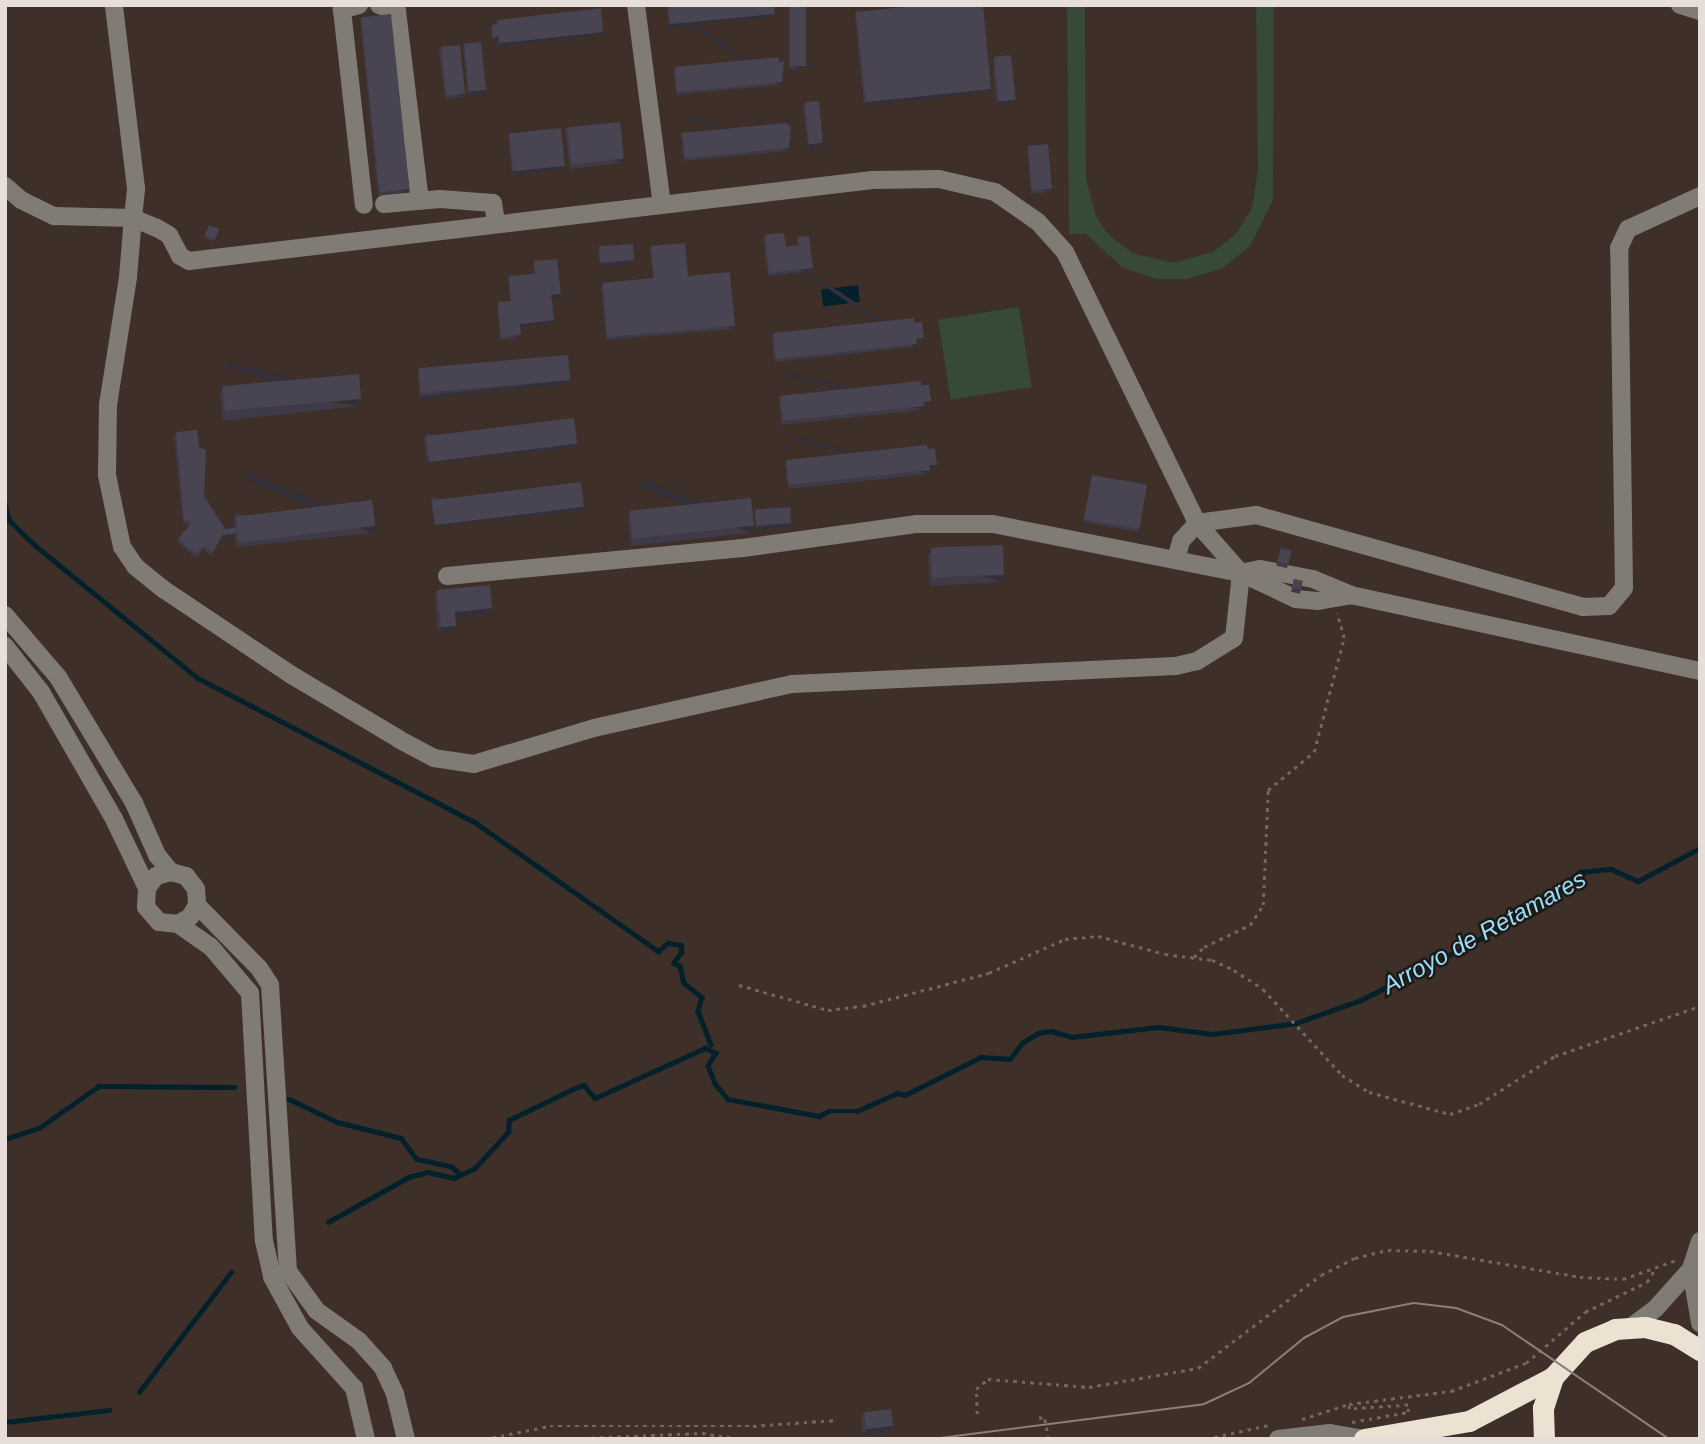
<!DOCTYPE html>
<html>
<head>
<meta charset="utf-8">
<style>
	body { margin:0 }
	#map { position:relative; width:1705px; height:1444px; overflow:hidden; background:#3e2f28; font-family:Helvetica,sans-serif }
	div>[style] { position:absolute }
	.green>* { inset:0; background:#374a37; transform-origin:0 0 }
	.water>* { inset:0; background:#02212b; transform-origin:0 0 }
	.stream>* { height:4.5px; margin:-2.25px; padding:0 2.25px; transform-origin:2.25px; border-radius:2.25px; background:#02212b }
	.path>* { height:2.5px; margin-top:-1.25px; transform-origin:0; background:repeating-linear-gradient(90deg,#736660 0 3.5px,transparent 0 8.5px) }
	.minor>* { height:18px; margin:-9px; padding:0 9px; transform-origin:9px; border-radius:9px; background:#807c75 }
	.highway>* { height:21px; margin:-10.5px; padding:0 10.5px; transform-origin:10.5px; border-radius:10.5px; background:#ebe2d1 }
	.tram>* { height:2px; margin:-1px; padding:0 1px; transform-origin:1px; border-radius:1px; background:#8c7f79 }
	.wall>* { inset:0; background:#3f3a47; transform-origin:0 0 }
	.shaded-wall>* { inset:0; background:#333039; transform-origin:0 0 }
	.building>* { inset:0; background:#494452; transform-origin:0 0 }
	span { translate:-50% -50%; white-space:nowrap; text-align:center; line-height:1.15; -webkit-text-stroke:5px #1f1916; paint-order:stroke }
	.water-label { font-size:24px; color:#97dffb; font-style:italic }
	.frame { position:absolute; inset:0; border:7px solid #e7ddd9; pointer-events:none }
</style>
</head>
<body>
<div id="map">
	<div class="green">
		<i style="clip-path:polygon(1067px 5px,1085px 5px,1086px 179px,1096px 216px,1107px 233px,1132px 253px,1173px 263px,1213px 252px,1237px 233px,1252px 208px,1258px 171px,1256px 5px,1274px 5px,1273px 200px,1250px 246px,1221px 269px,1186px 279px,1156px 279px,1122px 267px,1086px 234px,1069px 234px)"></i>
		<i style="left:1019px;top:307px;width:81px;height:82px;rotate:81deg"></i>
	</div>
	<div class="water">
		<i style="left:858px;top:285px;width:17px;height:37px;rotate:83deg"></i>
	</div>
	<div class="stream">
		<i style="left:5px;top:503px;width:17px;rotate:77deg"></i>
		<i style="left:9px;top:520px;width:37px;rotate:44deg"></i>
		<i style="left:36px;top:546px;width:209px;rotate:39.2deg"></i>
		<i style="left:198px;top:678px;width:314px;rotate:27.5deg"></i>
		<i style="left:476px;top:823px;width:223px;rotate:35.1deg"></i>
		<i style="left:658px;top:951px;width:13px;rotate:-39deg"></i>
		<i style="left:668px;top:943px;width:13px;rotate:9deg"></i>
		<i style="left:681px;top:945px;width:7px;rotate:82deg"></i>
		<i style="left:682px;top:952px;width:14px;rotate:126deg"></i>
		<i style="left:674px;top:963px;width:7px;rotate:27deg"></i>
		<i style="left:680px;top:966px;width:17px;rotate:77deg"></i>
		<i style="left:684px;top:983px;width:23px;rotate:38deg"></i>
		<i style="left:702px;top:997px;width:15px;rotate:106deg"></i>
		<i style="left:698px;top:1011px;width:36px;rotate:69deg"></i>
		<i style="left:714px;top:1082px;width:22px;rotate:51deg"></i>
		<i style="left:728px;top:1099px;width:93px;rotate:10.6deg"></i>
		<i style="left:819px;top:1116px;width:11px;rotate:-27deg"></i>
		<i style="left:829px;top:1111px;width:28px"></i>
		<i style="left:857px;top:1111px;width:44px;rotate:-24.2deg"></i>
		<i style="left:897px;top:1093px;width:8px;rotate:14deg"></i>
		<i style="left:905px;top:1095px;width:85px;rotate:-26.6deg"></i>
		<i style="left:981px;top:1057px;width:29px;rotate:4deg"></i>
		<i style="left:1010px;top:1059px;width:20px;rotate:-53deg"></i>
		<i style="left:1022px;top:1043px;width:19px;rotate:-32deg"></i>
		<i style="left:1038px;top:1033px;width:13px;rotate:-9deg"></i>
		<i style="left:1051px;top:1031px;width:22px;rotate:16deg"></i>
		<i style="left:1072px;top:1037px;width:88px;rotate:-6.6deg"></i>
		<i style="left:1159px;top:1027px;width:54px;rotate:7.4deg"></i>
		<i style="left:1213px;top:1034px;width:84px;rotate:-7.5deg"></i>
		<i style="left:1296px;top:1023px;width:69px;rotate:-19.5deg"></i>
		<i style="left:1361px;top:1000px;width:114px;rotate:-27deg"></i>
		<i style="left:1463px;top:948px;width:56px;rotate:-28.9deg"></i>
		<i style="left:1512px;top:921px;width:84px;rotate:-35.8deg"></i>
		<i style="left:1580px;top:872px;width:31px;rotate:-6deg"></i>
		<i style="left:1611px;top:869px;width:30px;rotate:24deg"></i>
		<i style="left:1638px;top:881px;width:70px;rotate:-28deg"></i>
		<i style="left:289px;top:1099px;width:53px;rotate:25.6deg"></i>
		<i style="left:337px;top:1122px;width:66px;rotate:14deg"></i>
		<i style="left:401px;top:1138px;width:26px;rotate:53deg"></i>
		<i style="left:417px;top:1159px;width:35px;rotate:12deg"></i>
		<i style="left:451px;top:1166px;width:13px;rotate:42deg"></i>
		<i style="left:5px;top:1139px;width:36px;rotate:-18deg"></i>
		<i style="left:39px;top:1128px;width:73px;rotate:-35deg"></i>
		<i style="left:99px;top:1086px;width:135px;rotate:0.4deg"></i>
		<i style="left:328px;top:1222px;width:93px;rotate:-29.1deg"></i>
		<i style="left:409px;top:1177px;width:20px;rotate:-15deg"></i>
		<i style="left:428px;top:1172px;width:27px;rotate:13deg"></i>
		<i style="left:454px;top:1178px;width:23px;rotate:-25deg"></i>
		<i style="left:475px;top:1168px;width:49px;rotate:-47.5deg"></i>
		<i style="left:508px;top:1132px;width:12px;rotate:-85deg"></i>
		<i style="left:509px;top:1120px;width:71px;rotate:-25.8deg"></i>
		<i style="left:573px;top:1089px;width:12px;rotate:-20deg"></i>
		<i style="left:584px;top:1085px;width:17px;rotate:50deg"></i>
		<i style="left:595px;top:1098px;width:121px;rotate:-24.4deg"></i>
		<i style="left:705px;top:1048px;width:12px;rotate:24deg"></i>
		<i style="left:716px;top:1053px;width:15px;rotate:122deg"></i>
		<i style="left:708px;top:1066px;width:13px;rotate:67deg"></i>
		<i style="left:139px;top:1392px;width:151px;rotate:-52.5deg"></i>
		<i style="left:5px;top:1422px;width:105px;rotate:-6.6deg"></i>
	</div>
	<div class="path">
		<i style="left:1194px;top:957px;width:14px;rotate:-45deg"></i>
		<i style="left:1204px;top:947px;width:51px;rotate:-25.6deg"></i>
		<i style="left:1250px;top:925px;width:24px;rotate:-57deg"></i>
		<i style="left:1263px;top:905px;width:115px;rotate:-87.5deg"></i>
		<i style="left:1268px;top:790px;width:60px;rotate:-39.6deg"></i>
		<i style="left:1314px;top:752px;width:118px;rotate:-75.3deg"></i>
		<i style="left:1344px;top:638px;width:26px;rotate:-106deg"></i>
		<i style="left:739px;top:985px;width:92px;rotate:15.7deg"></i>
		<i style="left:828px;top:1010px;width:35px;rotate:-7deg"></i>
		<i style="left:863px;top:1006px;width:130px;rotate:-14.7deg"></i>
		<i style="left:989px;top:973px;width:83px;rotate:-24.1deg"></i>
		<i style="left:1065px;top:939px;width:33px;rotate:-5deg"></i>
		<i style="left:1098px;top:936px;width:69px;rotate:15deg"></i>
		<i style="left:1165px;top:954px;width:47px;rotate:7.3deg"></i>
		<i style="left:1212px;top:960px;width:24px;rotate:24deg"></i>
		<i style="left:1234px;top:970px;width:35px;rotate:33deg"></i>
		<i style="left:1263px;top:989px;width:117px;rotate:47.4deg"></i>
		<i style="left:1342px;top:1075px;width:32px;rotate:32deg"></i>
		<i style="left:1369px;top:1092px;width:84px;rotate:15.2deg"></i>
		<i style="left:1450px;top:1114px;width:31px;rotate:-19deg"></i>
		<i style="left:1479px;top:1104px;width:90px;rotate:-32.3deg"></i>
		<i style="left:1555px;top:1056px;width:153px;rotate:-19deg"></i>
		<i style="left:977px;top:1414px;width:25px;rotate:-92deg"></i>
		<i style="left:976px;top:1389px;width:16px;rotate:-40deg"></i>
		<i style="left:988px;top:1379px;width:101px;rotate:4.5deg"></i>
		<i style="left:1089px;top:1387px;width:111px;rotate:-9.9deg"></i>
		<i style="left:1198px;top:1368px;width:154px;rotate:-37.1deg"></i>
		<i style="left:1321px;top:1275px;width:38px;rotate:-27deg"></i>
		<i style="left:1355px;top:1258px;width:34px;rotate:-14deg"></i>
		<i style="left:1388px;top:1250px;width:42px;rotate:1.4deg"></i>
		<i style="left:1430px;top:1251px;width:152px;rotate:9.8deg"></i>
		<i style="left:1580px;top:1277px;width:43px;rotate:2.7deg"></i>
		<i style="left:1623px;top:1279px;width:56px;rotate:-19.7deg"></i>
		<i style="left:1039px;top:1417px;width:6px;rotate:18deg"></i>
		<i style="left:1045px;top:1419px;width:20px;rotate:79deg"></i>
		<i style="left:1302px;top:1419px;width:49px;rotate:-17.7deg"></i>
		<i style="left:1352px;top:1422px;width:57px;rotate:-10.1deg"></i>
		<i style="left:1408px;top:1412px;width:7px;rotate:-90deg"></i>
		<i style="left:1408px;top:1405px;width:59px;rotate:176.1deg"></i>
		<i style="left:1349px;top:1409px;width:5px;rotate:-90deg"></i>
		<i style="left:1349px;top:1404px;width:103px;rotate:-7.3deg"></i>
		<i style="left:1451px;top:1391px;width:80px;rotate:-20.5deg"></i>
		<i style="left:1526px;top:1363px;width:78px;rotate:-40.8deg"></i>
		<i style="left:1585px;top:1312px;width:69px;rotate:-25.8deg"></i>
		<i style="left:1647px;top:1282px;width:17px;rotate:-59deg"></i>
		<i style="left:484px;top:1439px;width:67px;rotate:-11.1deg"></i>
		<i style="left:550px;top:1426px;width:203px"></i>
		<i style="left:753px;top:1426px;width:83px;rotate:-4.1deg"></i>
		<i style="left:558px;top:1439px;width:144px;rotate:-2.4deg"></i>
		<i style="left:702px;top:1433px;width:37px;rotate:9deg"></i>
		<i style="left:878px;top:1439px;width:27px"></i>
		<i style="left:1206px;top:1439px;width:64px;rotate:-12.7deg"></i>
	</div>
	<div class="minor">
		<i style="left:359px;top:5px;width:18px;rotate:164deg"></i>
		<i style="left:342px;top:10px;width:196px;rotate:83.6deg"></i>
		<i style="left:379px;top:5px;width:19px;rotate:18deg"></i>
		<i style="left:397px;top:11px;width:191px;rotate:83.1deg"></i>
		<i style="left:636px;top:5px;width:201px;rotate:82.6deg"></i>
		<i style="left:1680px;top:5px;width:21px;rotate:17deg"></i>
		<i style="left:5px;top:186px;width:21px;rotate:41deg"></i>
		<i style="left:21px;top:200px;width:37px;rotate:26deg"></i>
		<i style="left:54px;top:216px;width:79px;rotate:1.5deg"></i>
		<i style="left:133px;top:218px;width:26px;rotate:23deg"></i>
		<i style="left:157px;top:228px;width:14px;rotate:30deg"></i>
		<i style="left:169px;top:235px;width:24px;rotate:62deg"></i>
		<i style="left:180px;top:256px;width:10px;rotate:29deg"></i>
		<i style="left:189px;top:261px;width:688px;rotate:-6.76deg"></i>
		<i style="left:872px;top:180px;width:67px;rotate:-0.9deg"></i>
		<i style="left:939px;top:179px;width:57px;rotate:13.1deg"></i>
		<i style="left:995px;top:192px;width:52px;rotate:34.9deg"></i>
		<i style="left:1038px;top:222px;width:40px;rotate:48deg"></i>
		<i style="left:1065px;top:252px;width:301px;rotate:64deg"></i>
		<i style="left:1197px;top:523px;width:67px;rotate:48.7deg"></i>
		<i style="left:1241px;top:573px;width:65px;rotate:96.1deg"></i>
		<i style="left:1234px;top:638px;width:44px;rotate:148.1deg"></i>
		<i style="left:1197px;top:661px;width:23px;rotate:167deg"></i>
		<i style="left:1175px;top:666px;width:383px;rotate:177.3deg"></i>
		<i style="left:792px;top:684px;width:203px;rotate:167.5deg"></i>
		<i style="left:594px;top:728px;width:125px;rotate:163.3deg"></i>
		<i style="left:474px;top:764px;width:40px;rotate:-171.5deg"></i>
		<i style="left:434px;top:758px;width:40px;rotate:-152deg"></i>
		<i style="left:399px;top:739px;width:127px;rotate:-149.2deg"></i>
		<i style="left:290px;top:674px;width:153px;rotate:-146.2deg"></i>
		<i style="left:163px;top:589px;width:36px;rotate:-141deg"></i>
		<i style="left:135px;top:566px;width:23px;rotate:-124deg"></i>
		<i style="left:122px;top:547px;width:74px;rotate:-101.8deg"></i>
		<i style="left:107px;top:475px;width:70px;rotate:-89.2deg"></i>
		<i style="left:108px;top:405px;width:130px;rotate:-81.1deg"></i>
		<i style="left:128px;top:277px;width:59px;rotate:-85.2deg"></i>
		<i style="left:133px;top:218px;width:30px;rotate:-84deg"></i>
		<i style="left:136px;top:188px;width:184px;rotate:-96.9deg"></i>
		<i style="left:384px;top:204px;width:56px;rotate:-5.1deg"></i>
		<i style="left:440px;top:199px;width:53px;rotate:4.3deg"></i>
		<i style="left:493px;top:203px;width:19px;rotate:81deg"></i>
		<i style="left:1176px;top:559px;width:19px;rotate:-74deg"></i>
		<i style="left:1181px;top:541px;width:24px;rotate:-48deg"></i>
		<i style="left:1197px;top:523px;width:60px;rotate:-7.7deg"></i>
		<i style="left:1256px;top:515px;width:340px;rotate:15.7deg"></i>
		<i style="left:1583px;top:607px;width:26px;rotate:-2deg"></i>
		<i style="left:1609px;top:606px;width:23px;rotate:-50deg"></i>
		<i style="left:1624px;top:588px;width:340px;rotate:-90.8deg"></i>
		<i style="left:1619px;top:248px;width:21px;rotate:-65deg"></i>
		<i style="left:1628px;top:229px;width:79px;rotate:-24.6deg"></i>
		<i style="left:1241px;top:573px;width:19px;rotate:-12deg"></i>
		<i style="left:1260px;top:569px;width:54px;rotate:10.7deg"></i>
		<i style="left:1313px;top:579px;width:41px;rotate:22.8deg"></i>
		<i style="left:1351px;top:595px;width:357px;rotate:12.3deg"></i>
		<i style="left:447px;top:576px;width:297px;rotate:-5.4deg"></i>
		<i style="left:743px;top:548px;width:176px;rotate:-7.9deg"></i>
		<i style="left:917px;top:524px;width:76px"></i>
		<i style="left:993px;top:524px;width:253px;rotate:11.2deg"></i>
		<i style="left:1241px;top:573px;width:61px;rotate:25.3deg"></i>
		<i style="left:1296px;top:599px;width:22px;rotate:5deg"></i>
		<i style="left:1318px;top:601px;width:34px;rotate:-10deg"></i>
		<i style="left:5px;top:615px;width:82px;rotate:49.5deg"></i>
		<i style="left:58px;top:677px;width:147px;rotate:58.9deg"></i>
		<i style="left:134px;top:803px;width:57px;rotate:66.1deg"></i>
		<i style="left:157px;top:855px;width:22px;rotate:51deg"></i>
		<i style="left:5px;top:646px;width:58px;rotate:52deg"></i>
		<i style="left:41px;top:692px;width:146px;rotate:60.1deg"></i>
		<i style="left:114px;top:819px;width:76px;rotate:64.4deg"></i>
		<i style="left:197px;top:905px;width:14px;rotate:120deg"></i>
		<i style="left:190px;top:917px;width:14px;rotate:150deg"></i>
		<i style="left:178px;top:924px;width:19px;rotate:-174deg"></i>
		<i style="left:159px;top:922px;width:20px;rotate:-131deg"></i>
		<i style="left:146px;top:907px;width:19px;rotate:-87deg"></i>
		<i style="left:147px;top:888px;width:15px;rotate:-53deg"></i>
		<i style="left:156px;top:876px;width:16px;rotate:-15deg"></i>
		<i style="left:171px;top:872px;width:16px;rotate:15deg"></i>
		<i style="left:186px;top:876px;width:16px;rotate:52deg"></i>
		<i style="left:196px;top:889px;width:16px;rotate:86deg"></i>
		<i style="left:197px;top:905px;width:88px;rotate:45.5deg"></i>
		<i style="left:259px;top:968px;width:20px;rotate:57deg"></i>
		<i style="left:270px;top:985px;width:287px;rotate:86.4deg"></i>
		<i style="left:288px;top:1271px;width:49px;rotate:54.1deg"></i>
		<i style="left:317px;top:1311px;width:52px;rotate:35.5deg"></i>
		<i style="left:359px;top:1341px;width:36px;rotate:48deg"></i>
		<i style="left:383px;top:1368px;width:29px;rotate:65deg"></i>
		<i style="left:395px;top:1394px;width:46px;rotate:76.3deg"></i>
		<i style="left:178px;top:924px;width:40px;rotate:34.9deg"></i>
		<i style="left:211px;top:947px;width:60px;rotate:49.7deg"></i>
		<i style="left:250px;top:993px;width:248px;rotate:86.8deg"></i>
		<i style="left:264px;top:1241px;width:37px;rotate:77deg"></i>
		<i style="left:272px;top:1277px;width:58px;rotate:61.2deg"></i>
		<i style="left:300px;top:1328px;width:81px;rotate:48deg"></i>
		<i style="left:354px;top:1388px;width:52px;rotate:76.8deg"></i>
		<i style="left:1700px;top:1241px;width:29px;rotate:108deg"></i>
		<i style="left:1691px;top:1269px;width:55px;rotate:80.5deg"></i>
		<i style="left:1631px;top:1327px;width:31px;rotate:-37deg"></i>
		<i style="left:1656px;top:1308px;width:52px;rotate:-48.1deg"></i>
		<i style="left:1278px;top:1439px;width:52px;rotate:-6.6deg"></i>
		<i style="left:1330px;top:1433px;width:35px;rotate:10deg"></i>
	</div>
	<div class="highway">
		<i style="left:1364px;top:1439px;width:107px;rotate:-9.7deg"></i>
		<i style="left:1469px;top:1421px;width:95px;rotate:-27.6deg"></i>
		<i style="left:1544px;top:1439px;width:31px;rotate:-92deg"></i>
		<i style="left:1543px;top:1408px;width:33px;rotate:-72deg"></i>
		<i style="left:1553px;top:1377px;width:47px;rotate:-47.6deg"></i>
		<i style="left:1585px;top:1342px;width:33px;rotate:-23deg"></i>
		<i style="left:1615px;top:1329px;width:30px;rotate:-4deg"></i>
		<i style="left:1645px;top:1327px;width:30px;rotate:14deg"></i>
		<i style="left:1674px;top:1334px;width:31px;rotate:32deg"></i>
	</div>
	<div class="tram">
		<i style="left:932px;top:1439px;width:274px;rotate:-7.3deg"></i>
		<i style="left:1204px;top:1404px;width:50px;rotate:-25deg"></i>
		<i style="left:1249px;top:1383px;width:71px;rotate:-39.3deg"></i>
		<i style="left:1304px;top:1338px;width:44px;rotate:-28.3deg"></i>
		<i style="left:1343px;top:1317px;width:72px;rotate:-11.2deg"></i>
		<i style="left:1414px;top:1303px;width:42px;rotate:6.8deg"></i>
		<i style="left:1456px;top:1308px;width:49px;rotate:20.3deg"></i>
		<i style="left:1502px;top:1325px;width:202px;rotate:34.3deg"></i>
	</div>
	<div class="wall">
		<i style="clip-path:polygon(667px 5px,775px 5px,773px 17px,669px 28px)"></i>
		<i style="left:789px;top:5px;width:17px;height:64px"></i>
		<i style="clip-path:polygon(856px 12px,990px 92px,864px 106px,855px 16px)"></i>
		<i style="clip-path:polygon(361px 17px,407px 192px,378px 195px,360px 20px)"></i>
		<i style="clip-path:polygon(497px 20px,603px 32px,602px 35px,498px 47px,498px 40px,492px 40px,491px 29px,492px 25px,496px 25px)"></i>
		<i style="clip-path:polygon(464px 44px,486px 90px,485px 93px,468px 95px,463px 47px)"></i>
		<i style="clip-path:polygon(441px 47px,464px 97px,445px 99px,439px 50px)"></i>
		<i style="clip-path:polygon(994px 57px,1014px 103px,996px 105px,993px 60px)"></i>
		<i style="clip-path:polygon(779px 62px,782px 82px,780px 85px,676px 95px,674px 70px,675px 67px)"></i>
		<i style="clip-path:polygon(805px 102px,823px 143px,822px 146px,808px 148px,803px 106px)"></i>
		<i style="clip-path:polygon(567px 127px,623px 163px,570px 169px,565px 131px)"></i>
		<i style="clip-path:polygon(682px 133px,789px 148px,788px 151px,684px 161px,681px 136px)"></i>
		<i style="clip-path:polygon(509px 134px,564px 169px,512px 175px,508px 137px)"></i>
		<i style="clip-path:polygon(1028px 145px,1051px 192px,1031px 194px,1027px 149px)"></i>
		<i style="clip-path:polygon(219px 229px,214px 242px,204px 238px,205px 235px)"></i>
		<i style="clip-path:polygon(765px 235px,786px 247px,798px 246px,797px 240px,798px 237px,812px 271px,768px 276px,763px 239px)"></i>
		<i style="clip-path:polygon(651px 246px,688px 276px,734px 329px,606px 340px,601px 286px,603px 283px,653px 278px,650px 249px)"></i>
		<i style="clip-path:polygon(599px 247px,634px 260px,633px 264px,600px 267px,598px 251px)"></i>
		<i style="clip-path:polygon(534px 261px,559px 298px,552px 298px,554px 320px,552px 324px,520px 327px,521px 335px,520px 338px,500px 340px,497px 306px,498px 302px,510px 301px,508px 279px,509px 276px,534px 274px,533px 265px)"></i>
		<i style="clip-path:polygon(773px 333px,923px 342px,917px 342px,915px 347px,774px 362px,772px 337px)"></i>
		<i style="clip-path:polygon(419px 370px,570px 380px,569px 384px,420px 399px,418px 374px)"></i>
		<i style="clip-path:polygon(921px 385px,930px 404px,924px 405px,923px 410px,781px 425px,779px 399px,780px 396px)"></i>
		<i style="clip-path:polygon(223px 388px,359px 406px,223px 421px,220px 395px)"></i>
		<i style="clip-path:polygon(176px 432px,204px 496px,225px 529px,234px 528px,234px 521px,236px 514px,375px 526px,372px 533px,236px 547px,235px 537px,221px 538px,211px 556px,203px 549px,196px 558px,177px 542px,178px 539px,190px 525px,183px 523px,174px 435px)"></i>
		<i style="clip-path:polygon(426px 434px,576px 447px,427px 463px,424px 438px)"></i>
		<i style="clip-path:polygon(928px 449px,936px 468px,930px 469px,929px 474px,788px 489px,785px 464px,786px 460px)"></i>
		<i style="clip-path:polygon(1092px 475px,1139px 529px,1138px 532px,1083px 522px)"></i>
		<i style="clip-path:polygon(432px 498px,582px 511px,434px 526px,431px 501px)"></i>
		<i style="clip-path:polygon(755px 510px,791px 523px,790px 527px,756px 530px,754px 514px)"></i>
		<i style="clip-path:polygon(630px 512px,754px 526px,751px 533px,631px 546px,628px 519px)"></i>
		<i style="left:1281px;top:548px;width:11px;height:18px;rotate:15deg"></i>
		<i style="clip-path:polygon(931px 549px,1002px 582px,930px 586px,928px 556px)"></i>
		<i style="left:1294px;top:579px;width:9px;height:13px;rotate:13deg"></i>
		<i style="clip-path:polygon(437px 590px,492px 608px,490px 615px,455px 619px,456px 626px,454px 632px,438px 634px,435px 597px)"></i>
		<i style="clip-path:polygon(864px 1412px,890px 1433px,863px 1436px,861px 1419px)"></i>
	</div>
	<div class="shaded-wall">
		<i style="clip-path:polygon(774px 14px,773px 17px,669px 28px,670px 24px)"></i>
		<i style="clip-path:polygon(603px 32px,602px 35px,498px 47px,500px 43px)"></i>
		<i style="clip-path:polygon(499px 36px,498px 40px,492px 40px,493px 37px)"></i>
		<i style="clip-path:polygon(813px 64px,811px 67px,796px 69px,797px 66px)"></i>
		<i style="left:782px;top:82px;width:4px;height:105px;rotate:124deg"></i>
		<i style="clip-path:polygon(991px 89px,990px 92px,864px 106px,866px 102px)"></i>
		<i style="clip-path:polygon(486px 90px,485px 93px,468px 95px,469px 92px)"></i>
		<i style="left:465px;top:94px;width:3px;height:19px;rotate:108deg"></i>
		<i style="clip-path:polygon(1016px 100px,1014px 103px,996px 105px,998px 101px)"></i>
		<i style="clip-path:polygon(823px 143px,822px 146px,808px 148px,809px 144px)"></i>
		<i style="left:789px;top:148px;width:3px;height:104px;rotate:108deg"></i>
		<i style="left:624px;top:159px;width:4px;height:53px;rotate:104deg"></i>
		<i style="clip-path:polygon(565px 166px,564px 169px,512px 175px,513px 171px)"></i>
		<i style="left:408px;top:189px;width:3px;height:29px;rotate:108deg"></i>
		<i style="left:1052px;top:189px;width:3px;height:20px;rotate:108deg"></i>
		<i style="clip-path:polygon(634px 260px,633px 264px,600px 267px,601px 264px)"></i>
		<i style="left:813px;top:268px;width:3px;height:44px;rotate:108deg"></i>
		<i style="clip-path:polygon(561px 294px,559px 298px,550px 298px,551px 295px)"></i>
		<i style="clip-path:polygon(554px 320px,552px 324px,519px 327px,520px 324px)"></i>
		<i style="left:735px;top:326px;width:3px;height:128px;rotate:108deg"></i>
		<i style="left:521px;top:335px;width:3px;height:20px;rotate:108deg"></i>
		<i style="clip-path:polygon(924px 338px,923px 342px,915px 343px,916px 339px)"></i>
		<i style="left:917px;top:344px;width:4px;height:142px;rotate:124deg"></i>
		<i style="clip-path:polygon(570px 380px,569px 384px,420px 399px,422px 396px)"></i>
		<i style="left:361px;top:399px;width:7px;height:137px;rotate:106deg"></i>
		<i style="clip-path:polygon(931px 401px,930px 404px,922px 405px,923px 402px)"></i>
		<i style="left:924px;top:406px;width:4px;height:142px;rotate:104deg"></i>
		<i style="clip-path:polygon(577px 444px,576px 447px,427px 463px,428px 459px)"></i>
		<i style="clip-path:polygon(930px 465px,937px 465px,936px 468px,928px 469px)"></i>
		<i style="left:930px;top:470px;width:4px;height:142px;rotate:104deg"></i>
		<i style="clip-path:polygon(584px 507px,582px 511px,434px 526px,435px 523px)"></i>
		<i style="clip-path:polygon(791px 523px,790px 527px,756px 530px,757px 527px)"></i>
		<i style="left:375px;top:526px;width:8px;height:137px;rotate:113deg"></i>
		<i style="left:754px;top:526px;width:8px;height:121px;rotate:113deg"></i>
		<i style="clip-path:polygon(237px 533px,235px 537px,221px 538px,211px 556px,222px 535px)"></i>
		<i style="left:1004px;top:575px;width:7px;height:72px;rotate:106deg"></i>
		<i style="clip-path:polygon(492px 608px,490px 615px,452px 619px,455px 612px)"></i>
		<i style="clip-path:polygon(456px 626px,454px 632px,438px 634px,441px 627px)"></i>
		<i style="clip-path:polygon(893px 1426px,890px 1433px,863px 1436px,866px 1429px)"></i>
	</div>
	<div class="building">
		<i style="clip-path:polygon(668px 5px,775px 5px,774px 14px,670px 24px)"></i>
		<i style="left:790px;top:5px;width:16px;height:61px"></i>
		<i style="clip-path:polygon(924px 5px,983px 5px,991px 89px,866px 102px,856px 12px)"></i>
		<i style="clip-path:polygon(601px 8px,603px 32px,500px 43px,499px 36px,493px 37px,492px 25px,498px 24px,497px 20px)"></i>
		<i style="left:391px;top:14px;width:176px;height:30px;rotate:84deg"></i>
		<i style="left:481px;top:42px;width:48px;height:17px;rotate:84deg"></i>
		<i style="left:460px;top:45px;width:49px;height:19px;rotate:84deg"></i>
		<i style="left:1011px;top:55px;width:45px;height:17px;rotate:84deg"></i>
		<i style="clip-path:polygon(779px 57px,779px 62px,784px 61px,782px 82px,677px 92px,675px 67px)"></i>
		<i style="left:819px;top:101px;width:42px;height:14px;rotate:85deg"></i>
		<i style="left:620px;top:122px;width:37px;height:53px;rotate:84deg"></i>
		<i style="clip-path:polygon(786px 123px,791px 127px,789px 148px,685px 158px,682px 133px)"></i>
		<i style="left:561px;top:128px;width:38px;height:52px;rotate:84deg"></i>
		<i style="left:1048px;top:144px;width:45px;height:20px;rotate:85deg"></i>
		<i style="left:209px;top:225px;width:11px;height:11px;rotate:22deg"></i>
		<i style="clip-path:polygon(784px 233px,786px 247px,799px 245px,798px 237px,809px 236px,813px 268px,769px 273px,765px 235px)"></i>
		<i style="clip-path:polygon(685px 243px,688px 276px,730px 272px,735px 326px,607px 337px,603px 283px,654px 278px,651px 246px)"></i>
		<i style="left:633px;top:244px;width:16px;height:34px;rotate:86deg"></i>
		<i style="clip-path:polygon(557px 259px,561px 294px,551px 295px,554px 320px,520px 324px,521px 335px,501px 337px,498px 302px,511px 301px,509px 276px,536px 274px,534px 261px)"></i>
		<i style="clip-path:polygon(914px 318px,914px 323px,922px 322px,924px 338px,916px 339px,917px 344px,776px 359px,773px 333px)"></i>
		<i style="left:568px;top:355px;width:25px;height:150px;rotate:85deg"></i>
		<i style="left:359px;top:374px;width:25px;height:137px;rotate:85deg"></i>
		<i style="clip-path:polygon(921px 381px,921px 385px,929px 385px,931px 401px,923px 402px,924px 406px,783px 421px,780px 396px)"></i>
		<i style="left:574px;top:418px;width:26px;height:149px;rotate:83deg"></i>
		<i style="clip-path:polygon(197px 430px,199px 447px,206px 450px,204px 496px,225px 529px,236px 528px,237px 533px,222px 535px,213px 552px,204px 546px,197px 554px,178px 539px,192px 522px,184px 519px,176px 432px)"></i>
		<i style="clip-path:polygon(927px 445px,928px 449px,935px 448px,937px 465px,930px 465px,930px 470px,789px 485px,786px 460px)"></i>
		<i style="left:1092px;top:475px;width:56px;height:45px;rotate:10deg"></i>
		<i style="left:581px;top:482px;width:25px;height:150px;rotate:83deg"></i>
		<i style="left:751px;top:498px;width:28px;height:122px;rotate:84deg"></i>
		<i style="left:372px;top:500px;width:26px;height:137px;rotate:83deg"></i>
		<i style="left:790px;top:507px;width:16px;height:35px;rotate:86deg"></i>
		<i style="left:1003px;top:545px;width:30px;height:72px;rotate:88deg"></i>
		<i style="left:1281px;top:548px;width:11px;height:14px;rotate:15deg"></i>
		<i style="left:1294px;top:579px;width:9px;height:9px;rotate:13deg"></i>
		<i style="clip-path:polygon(490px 585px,492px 608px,455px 612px,456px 626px,441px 627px,437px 590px)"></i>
		<i style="left:891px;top:1409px;width:17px;height:27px;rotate:83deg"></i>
	</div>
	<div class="water-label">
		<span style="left:1484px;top:932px;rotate:-29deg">Arroyo de Retamares</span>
	</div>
	<div class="frame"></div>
</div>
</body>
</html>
